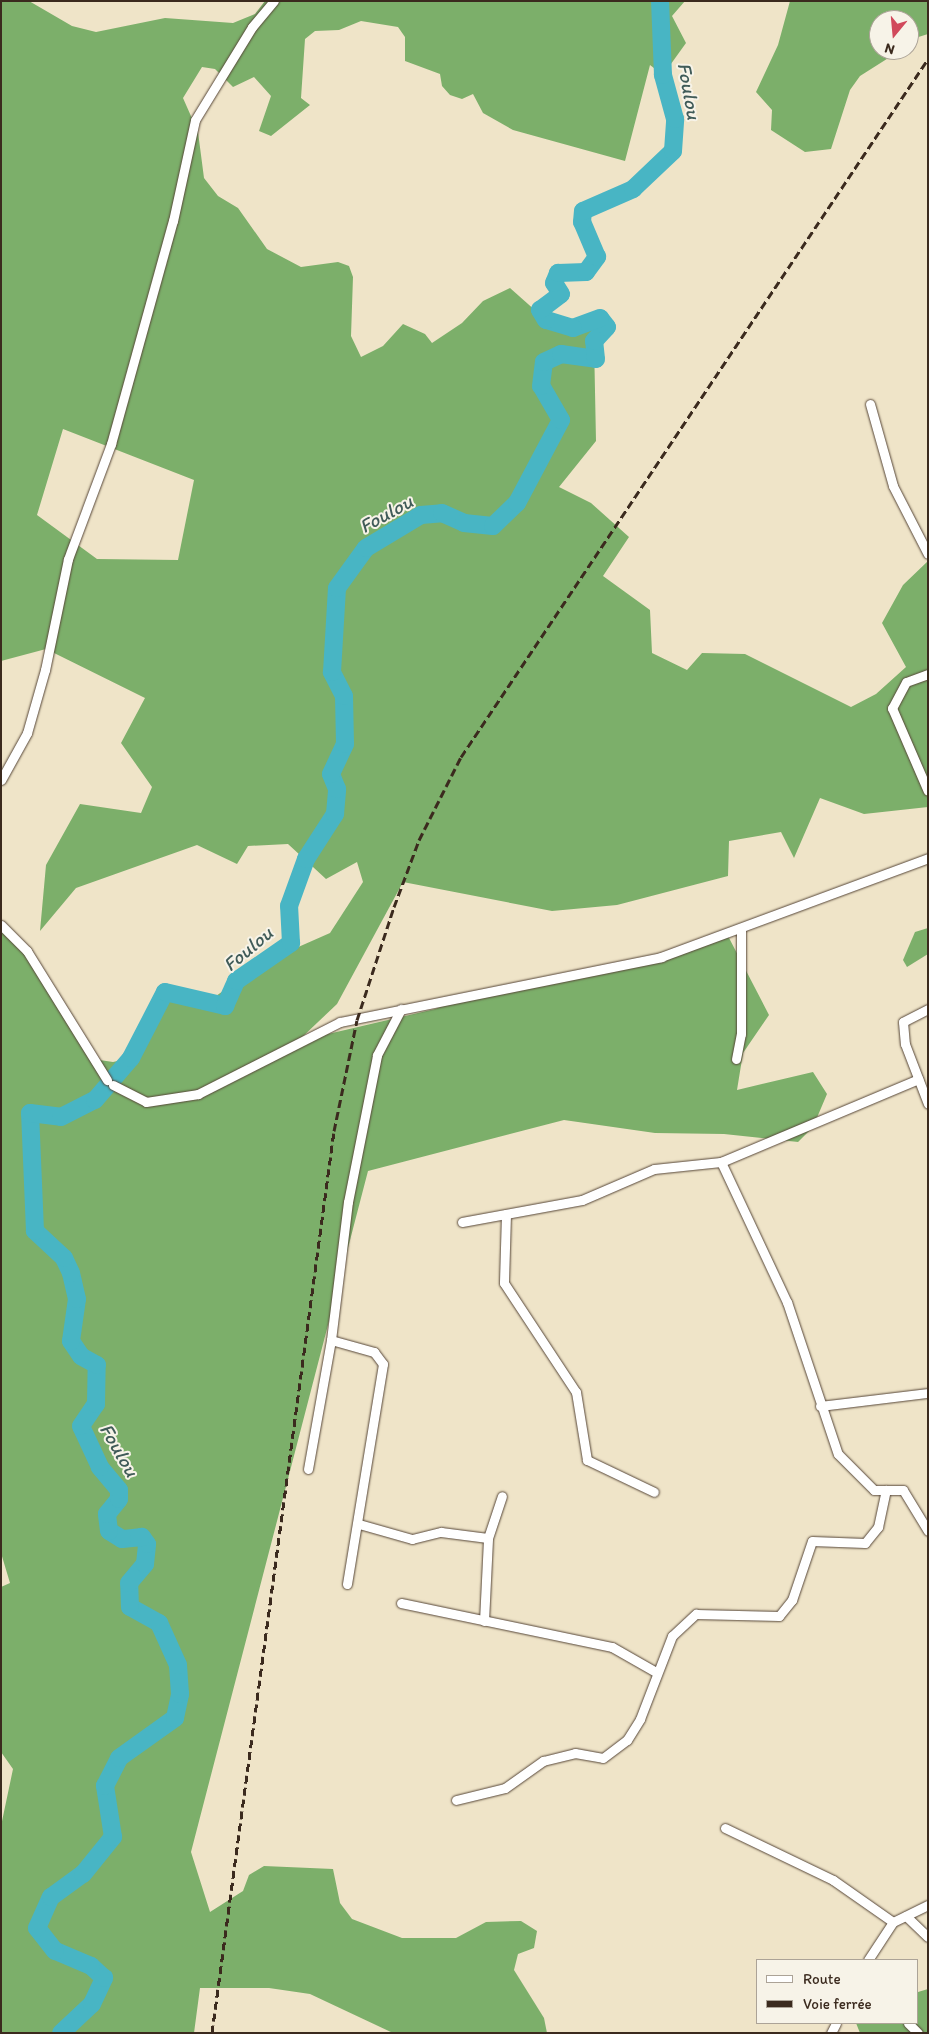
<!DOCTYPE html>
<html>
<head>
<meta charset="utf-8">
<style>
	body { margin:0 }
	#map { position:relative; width:929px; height:2034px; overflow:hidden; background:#efe4c8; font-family:Itim,sans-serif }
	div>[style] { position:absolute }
	.forest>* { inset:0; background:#7caf6a }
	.river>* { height:18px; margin:-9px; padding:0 9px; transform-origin:9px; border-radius:9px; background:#48b5c4 }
	.roads { filter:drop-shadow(0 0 1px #564638) drop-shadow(0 0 1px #564638) }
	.minor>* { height:9px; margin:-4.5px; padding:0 4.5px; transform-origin:4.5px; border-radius:4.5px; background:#fff }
	.rail>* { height:3px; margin-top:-1.5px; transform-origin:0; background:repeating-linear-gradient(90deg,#3b2a1e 0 8px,transparent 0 12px) }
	span { translate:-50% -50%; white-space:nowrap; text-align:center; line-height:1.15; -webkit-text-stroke:4px #f7f3e8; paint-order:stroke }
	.water-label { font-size:20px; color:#405b58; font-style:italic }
	.frame { position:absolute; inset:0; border:2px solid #3b2a1e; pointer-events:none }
	.legend { position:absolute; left:756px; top:1959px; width:162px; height:65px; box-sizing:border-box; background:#f7f3e8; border:1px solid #aca397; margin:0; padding:6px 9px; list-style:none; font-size:15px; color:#3b2a1e }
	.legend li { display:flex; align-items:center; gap:10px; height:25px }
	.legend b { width:25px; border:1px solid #aca397 }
	.north { position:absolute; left:869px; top:10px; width:50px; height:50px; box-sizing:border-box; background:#f7f3e8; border:1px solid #aca397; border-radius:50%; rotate:197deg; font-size:14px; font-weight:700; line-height:20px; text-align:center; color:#3b2a1e }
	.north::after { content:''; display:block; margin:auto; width:18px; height:22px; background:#d1495b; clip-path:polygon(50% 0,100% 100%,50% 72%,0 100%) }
</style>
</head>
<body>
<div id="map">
	<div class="forest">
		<i style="clip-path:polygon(evenodd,1px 1px,29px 1px,72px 26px,96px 32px,165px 18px,233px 23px,255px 14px,265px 1px,685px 1px,672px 16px,686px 43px,663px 75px,650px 65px,625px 161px,513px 130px,483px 113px,473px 94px,462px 99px,450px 95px,442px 86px,440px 74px,405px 61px,405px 37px,398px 27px,361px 21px,339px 30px,315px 31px,305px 39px,301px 98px,310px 105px,271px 136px,259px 131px,271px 96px,254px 77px,233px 87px,215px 69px,202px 67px,183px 98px,198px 132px,204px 178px,218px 196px,238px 208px,267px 249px,301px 267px,338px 262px,349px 266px,353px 277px,351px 336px,361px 357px,383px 346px,403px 324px,425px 334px,432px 343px,462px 323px,483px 301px,510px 288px,546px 320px,573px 328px,600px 318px,607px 327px,594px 341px,596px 441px,559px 487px,591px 503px,629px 537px,603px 576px,650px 610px,652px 653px,687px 670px,702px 653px,745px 654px,851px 707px,876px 694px,906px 667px,882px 623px,903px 585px,928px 561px,928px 807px,864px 814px,820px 798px,794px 858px,781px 832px,729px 841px,728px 876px,617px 905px,552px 911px,403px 882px,337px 1004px,298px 1041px,435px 1009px,469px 996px,587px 972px,728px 936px,769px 1015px,743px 1053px,737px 1090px,813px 1072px,827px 1094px,813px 1127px,798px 1142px,724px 1134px,655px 1133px,564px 1120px,368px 1171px,191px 1852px,210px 1912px,243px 1891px,249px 1875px,264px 1866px,333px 1869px,340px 1903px,352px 1919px,402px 1938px,456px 1938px,486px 1922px,521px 1921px,537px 1931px,534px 1948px,518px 1954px,514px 1970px,544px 2018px,547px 2033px,393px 2033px,310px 1994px,269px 1988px,200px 1988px,194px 2033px,1px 2033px,1px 1826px,13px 1769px,1px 1752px,1px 1587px,10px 1583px,1px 1553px,1px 925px,27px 951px,93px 1059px,113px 1062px,131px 1058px,165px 992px,216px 996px,291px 943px,296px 948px,330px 933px,363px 882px,357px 862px,326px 879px,288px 844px,248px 846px,237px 864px,197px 845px,76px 888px,40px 931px,46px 865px,80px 804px,141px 813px,152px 787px,121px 743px,145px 698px,46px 649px,1px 661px,1px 1px,63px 429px,194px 480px,178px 560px,97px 559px,37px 515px,63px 429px)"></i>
		<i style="clip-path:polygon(790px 1px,928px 1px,928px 34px,909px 40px,909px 20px,879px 20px,879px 50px,901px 50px,860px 76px,850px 90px,831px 149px,805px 152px,771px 130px,772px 110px,756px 92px,778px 45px)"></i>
		<i style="clip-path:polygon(928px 928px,928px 954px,907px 967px,903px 960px,915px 932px)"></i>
		<i style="clip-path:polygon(928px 1989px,928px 2033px,860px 2033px,856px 2023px,918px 2023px,918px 1992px)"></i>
	</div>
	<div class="river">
		<i style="left:61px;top:2033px;width:42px;rotate:-43.1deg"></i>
		<i style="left:92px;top:2004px;width:29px;rotate:-65deg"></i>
		<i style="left:104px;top:1978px;width:18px;rotate:-137deg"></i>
		<i style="left:91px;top:1966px;width:39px;rotate:-157deg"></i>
		<i style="left:55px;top:1951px;width:29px;rotate:-128deg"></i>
		<i style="left:37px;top:1928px;width:34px;rotate:-66deg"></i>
		<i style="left:51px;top:1897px;width:39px;rotate:-36deg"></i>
		<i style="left:83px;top:1874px;width:48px;rotate:-51deg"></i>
		<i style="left:113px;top:1837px;width:52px;rotate:-98.9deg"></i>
		<i style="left:105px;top:1786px;width:31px;rotate:-63deg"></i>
		<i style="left:119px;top:1758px;width:69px;rotate:-35.5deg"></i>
		<i style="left:175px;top:1718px;width:25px;rotate:-78deg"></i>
		<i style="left:180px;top:1694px;width:29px;rotate:-94deg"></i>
		<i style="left:178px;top:1665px;width:46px;rotate:-114.3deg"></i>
		<i style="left:159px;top:1623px;width:33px;rotate:-151deg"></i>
		<i style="left:130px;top:1607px;width:24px;rotate:-92deg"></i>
		<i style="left:129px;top:1583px;width:25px;rotate:-50deg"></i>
		<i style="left:145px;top:1564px;width:20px;rotate:-84deg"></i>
		<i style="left:147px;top:1544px;width:9px;rotate:-126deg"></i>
		<i style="left:142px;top:1537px;width:20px;rotate:174deg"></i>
		<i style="left:122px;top:1539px;width:15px;rotate:-148deg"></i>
		<i style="left:109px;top:1531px;width:17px;rotate:-97deg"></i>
		<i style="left:107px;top:1514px;width:19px;rotate:-51deg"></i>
		<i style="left:119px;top:1499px;width:9px;rotate:-90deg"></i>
		<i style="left:119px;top:1490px;width:30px;rotate:-130deg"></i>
		<i style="left:100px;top:1467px;width:45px;rotate:-114.9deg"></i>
		<i style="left:81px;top:1426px;width:27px;rotate:-56deg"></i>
		<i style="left:96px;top:1404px;width:39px;rotate:-89deg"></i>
		<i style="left:97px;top:1365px;width:18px;rotate:-151deg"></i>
		<i style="left:81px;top:1356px;width:18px;rotate:-124deg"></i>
		<i style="left:71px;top:1341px;width:42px;rotate:-81.9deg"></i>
		<i style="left:77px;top:1299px;width:27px;rotate:-103deg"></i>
		<i style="left:71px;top:1273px;width:17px;rotate:-115deg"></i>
		<i style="left:64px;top:1258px;width:40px;rotate:-137deg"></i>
		<i style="left:35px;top:1231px;width:118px;rotate:-92.4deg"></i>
		<i style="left:30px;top:1113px;width:31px;rotate:7deg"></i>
		<i style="left:61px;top:1117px;width:38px;rotate:-27deg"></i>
		<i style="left:95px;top:1100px;width:55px;rotate:-49.4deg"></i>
		<i style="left:131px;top:1058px;width:74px;rotate:-62.7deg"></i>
		<i style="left:165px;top:992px;width:62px;rotate:13.1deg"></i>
		<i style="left:225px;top:1006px;width:27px;rotate:-66deg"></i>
		<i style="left:236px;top:981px;width:67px;rotate:-34.6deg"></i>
		<i style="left:291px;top:943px;width:37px;rotate:-93deg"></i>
		<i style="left:289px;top:906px;width:50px;rotate:-70.1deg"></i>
		<i style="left:306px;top:859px;width:54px;rotate:-57.2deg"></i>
		<i style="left:335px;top:814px;width:25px;rotate:-85deg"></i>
		<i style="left:337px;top:789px;width:16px;rotate:-112deg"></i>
		<i style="left:331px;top:774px;width:33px;rotate:-65deg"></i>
		<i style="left:345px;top:744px;width:48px;rotate:-91.2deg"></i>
		<i style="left:344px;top:696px;width:27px;rotate:-117deg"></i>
		<i style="left:332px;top:672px;width:84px;rotate:-86.6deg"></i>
		<i style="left:337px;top:588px;width:49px;rotate:-54.1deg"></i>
		<i style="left:366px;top:548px;width:64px;rotate:-31deg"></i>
		<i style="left:421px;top:515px;width:21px;rotate:-5deg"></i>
		<i style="left:442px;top:513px;width:24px;rotate:24deg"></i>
		<i style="left:464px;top:523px;width:29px;rotate:6deg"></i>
		<i style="left:493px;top:526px;width:33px;rotate:-44deg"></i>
		<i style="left:517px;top:503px;width:94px;rotate:-62.1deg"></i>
		<i style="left:561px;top:420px;width:39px;rotate:-120deg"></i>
		<i style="left:541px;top:386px;width:24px;rotate:-83deg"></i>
		<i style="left:544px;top:362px;width:19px;rotate:-25deg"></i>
		<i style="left:561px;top:354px;width:35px;rotate:8deg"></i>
		<i style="left:596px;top:359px;width:18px;rotate:-96deg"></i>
		<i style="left:594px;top:341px;width:19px;rotate:-47deg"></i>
		<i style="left:607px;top:327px;width:11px;rotate:-128deg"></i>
		<i style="left:600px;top:318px;width:29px;rotate:160deg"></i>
		<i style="left:573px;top:328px;width:28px;rotate:-163deg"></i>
		<i style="left:546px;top:320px;width:12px;rotate:-121deg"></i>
		<i style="left:540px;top:310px;width:26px;rotate:-37deg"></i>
		<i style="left:561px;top:294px;width:13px;rotate:-122deg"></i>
		<i style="left:554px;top:283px;width:11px;rotate:-68deg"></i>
		<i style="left:558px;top:273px;width:28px;rotate:-2deg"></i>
		<i style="left:586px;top:272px;width:19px;rotate:-54deg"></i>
		<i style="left:597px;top:257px;width:38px;rotate:-113deg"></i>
		<i style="left:582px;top:222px;width:11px;rotate:-85deg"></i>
		<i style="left:583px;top:211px;width:55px;rotate:-23.7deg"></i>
		<i style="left:633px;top:189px;width:55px;rotate:-43.5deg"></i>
		<i style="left:673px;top:151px;width:32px;rotate:-86deg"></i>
		<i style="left:675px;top:119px;width:46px;rotate:-105.3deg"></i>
		<i style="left:663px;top:75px;width:74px;rotate:-92.3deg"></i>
	</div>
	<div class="roads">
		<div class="minor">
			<i style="left:870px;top:404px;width:85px;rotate:74.3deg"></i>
			<i style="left:893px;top:486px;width:76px;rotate:62.8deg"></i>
			<i style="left:928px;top:674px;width:23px;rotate:160deg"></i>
			<i style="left:906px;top:682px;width:30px;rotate:118deg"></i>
			<i style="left:892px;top:708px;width:90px;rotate:66.6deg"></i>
			<i style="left:1px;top:780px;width:54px;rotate:-61deg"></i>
			<i style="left:27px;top:733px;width:66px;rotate:-74.1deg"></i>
			<i style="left:45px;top:670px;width:113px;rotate:-78.3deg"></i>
			<i style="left:68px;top:559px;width:123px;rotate:-69.5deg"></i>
			<i style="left:111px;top:444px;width:231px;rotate:-74.5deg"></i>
			<i style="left:173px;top:221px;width:103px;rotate:-77.7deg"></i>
			<i style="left:195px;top:120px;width:109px;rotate:-58.5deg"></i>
			<i style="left:252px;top:27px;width:34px;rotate:-50deg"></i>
			<i style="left:1px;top:925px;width:37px;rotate:45deg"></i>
			<i style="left:27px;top:951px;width:152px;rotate:58.2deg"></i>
			<i style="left:928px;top:1009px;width:28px;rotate:153deg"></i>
			<i style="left:903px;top:1022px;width:22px;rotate:85deg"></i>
			<i style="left:905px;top:1044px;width:64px;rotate:69deg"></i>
			<i style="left:736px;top:1059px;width:25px;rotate:-79deg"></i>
			<i style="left:741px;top:1034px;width:104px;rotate:-90deg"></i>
			<i style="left:113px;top:1085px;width:37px;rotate:27deg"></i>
			<i style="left:146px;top:1102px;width:53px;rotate:-8.7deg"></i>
			<i style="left:198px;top:1094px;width:159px;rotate:-26.9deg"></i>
			<i style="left:340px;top:1022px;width:328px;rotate:-11.4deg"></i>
			<i style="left:661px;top:957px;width:285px;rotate:-20.3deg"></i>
			<i style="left:721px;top:1162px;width:155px;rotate:64.8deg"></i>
			<i style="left:787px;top:1302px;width:160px;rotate:71.5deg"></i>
			<i style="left:838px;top:1454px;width:51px;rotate:45deg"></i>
			<i style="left:874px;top:1490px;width:29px"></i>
			<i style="left:903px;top:1490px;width:48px;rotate:58.6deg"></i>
			<i style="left:506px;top:1214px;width:69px;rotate:91.7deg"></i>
			<i style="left:504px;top:1283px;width:131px;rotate:56.6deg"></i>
			<i style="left:576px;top:1392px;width:69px;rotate:80.8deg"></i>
			<i style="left:587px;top:1460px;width:74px;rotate:25.5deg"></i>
			<i style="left:462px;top:1222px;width:122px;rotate:-10.4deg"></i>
			<i style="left:582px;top:1200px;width:78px;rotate:-23.3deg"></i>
			<i style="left:654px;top:1169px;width:67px;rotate:-6deg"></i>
			<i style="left:721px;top:1162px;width:214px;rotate:-22.8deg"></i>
			<i style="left:331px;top:1340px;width:45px;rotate:15.6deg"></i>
			<i style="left:374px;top:1352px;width:15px;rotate:53deg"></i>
			<i style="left:383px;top:1364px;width:223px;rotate:99.3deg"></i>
			<i style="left:820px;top:1406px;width:109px;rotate:-6.9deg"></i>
			<i style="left:308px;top:1469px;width:131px;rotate:-79.9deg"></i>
			<i style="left:331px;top:1340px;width:139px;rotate:-83deg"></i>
			<i style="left:348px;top:1202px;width:150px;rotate:-78.8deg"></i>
			<i style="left:377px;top:1055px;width:52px;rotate:-62.4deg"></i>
			<i style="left:359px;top:1524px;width:55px;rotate:15.8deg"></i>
			<i style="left:412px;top:1539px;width:30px;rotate:-14deg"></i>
			<i style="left:441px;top:1532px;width:47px;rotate:7.3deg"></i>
			<i style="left:401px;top:1603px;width:216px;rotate:11.8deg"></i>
			<i style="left:612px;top:1647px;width:48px;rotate:29.7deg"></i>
			<i style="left:484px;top:1621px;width:83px;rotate:-87.2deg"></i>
			<i style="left:488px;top:1538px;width:44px;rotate:-71.6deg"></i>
			<i style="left:456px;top:1800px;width:50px;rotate:-13.8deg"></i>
			<i style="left:505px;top:1788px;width:47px;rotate:-35.4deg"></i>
			<i style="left:543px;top:1761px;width:33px;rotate:-14deg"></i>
			<i style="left:575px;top:1753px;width:28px;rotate:10deg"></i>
			<i style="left:603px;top:1758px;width:30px;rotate:-37deg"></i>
			<i style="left:627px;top:1740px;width:25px;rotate:-58deg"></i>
			<i style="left:640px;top:1719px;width:89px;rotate:-68.9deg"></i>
			<i style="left:672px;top:1636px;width:33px;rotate:-43deg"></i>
			<i style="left:696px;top:1614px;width:83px;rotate:1.4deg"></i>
			<i style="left:779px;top:1616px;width:21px;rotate:-51deg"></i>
			<i style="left:792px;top:1600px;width:62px;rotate:-71.3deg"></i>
			<i style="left:812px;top:1541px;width:53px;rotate:2.2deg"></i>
			<i style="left:865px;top:1543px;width:21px;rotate:-51deg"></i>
			<i style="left:878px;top:1527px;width:38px;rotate:-78deg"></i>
			<i style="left:725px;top:1828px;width:120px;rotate:25.7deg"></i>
			<i style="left:833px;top:1880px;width:73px;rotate:35deg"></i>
			<i style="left:906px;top:1916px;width:30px;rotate:44deg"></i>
			<i style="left:868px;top:1960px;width:45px;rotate:-56.7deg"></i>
			<i style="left:893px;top:1922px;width:39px;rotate:-26deg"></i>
			<i style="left:908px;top:2023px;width:14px;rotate:45deg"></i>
			<i style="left:831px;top:2033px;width:11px;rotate:-63deg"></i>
		</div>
	</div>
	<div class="rail">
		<i style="left:212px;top:2033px;width:910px;rotate:-82.3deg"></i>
		<i style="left:334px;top:1131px;width:113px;rotate:-78.3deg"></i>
		<i style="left:357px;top:1020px;width:119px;rotate:-71.9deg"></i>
		<i style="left:394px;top:907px;width:72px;rotate:-69.5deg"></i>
		<i style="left:419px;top:840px;width:93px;rotate:-63.2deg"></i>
		<i style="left:461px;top:757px;width:840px;rotate:-56.22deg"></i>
	</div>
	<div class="water-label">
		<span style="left:689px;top:91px;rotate:80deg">Foulou</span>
		<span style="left:386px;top:514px;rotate:-29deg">Foulou</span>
		<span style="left:248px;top:949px;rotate:-40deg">Foulou</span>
		<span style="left:119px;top:1450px;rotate:60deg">Foulou</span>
	</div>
	<div class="frame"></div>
	<ul class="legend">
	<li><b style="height:6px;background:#fff"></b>Route</li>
	<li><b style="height:6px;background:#3b2a1e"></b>Voie ferrée</li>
	</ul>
	<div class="north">N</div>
</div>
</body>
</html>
